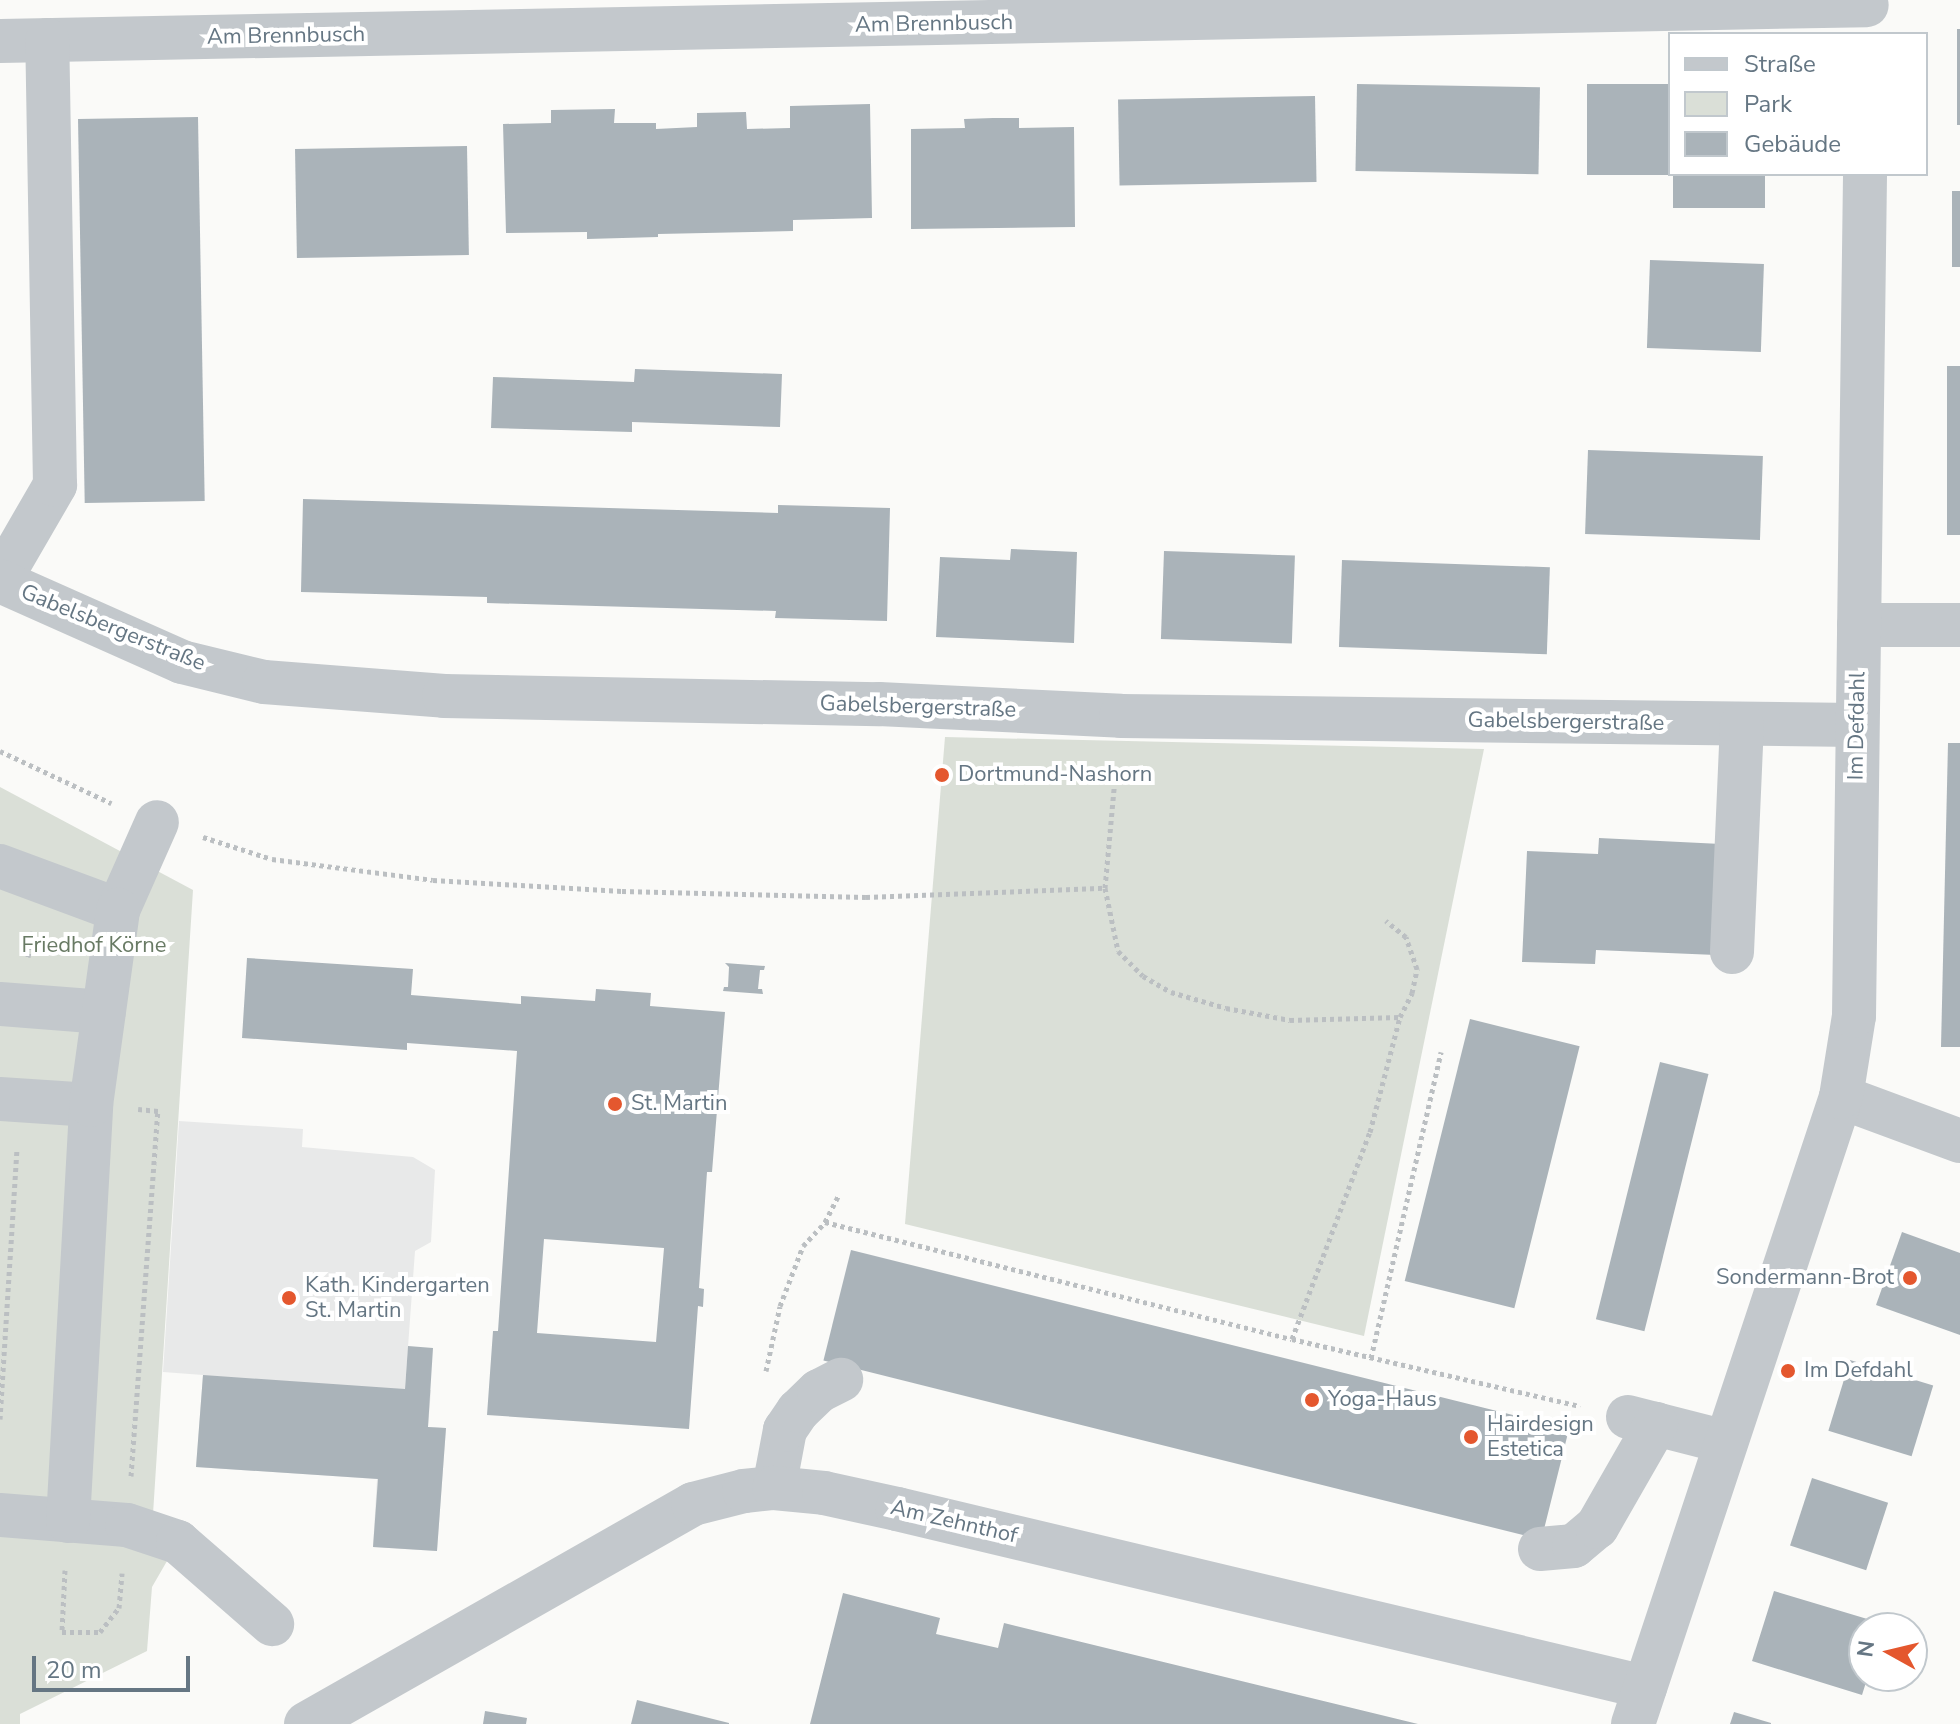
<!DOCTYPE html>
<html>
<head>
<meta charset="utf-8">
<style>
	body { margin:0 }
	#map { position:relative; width:1960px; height:1724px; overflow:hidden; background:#fafaf8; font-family:"Nunito Sans",sans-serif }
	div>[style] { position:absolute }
	.built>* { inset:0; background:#e8e9e9 }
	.green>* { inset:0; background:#dadfd7 }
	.building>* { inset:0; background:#aab3b9; transform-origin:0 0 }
	.path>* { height:5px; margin-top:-2.5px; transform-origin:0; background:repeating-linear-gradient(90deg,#bbbfc2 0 4px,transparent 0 8px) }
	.minor>* { height:44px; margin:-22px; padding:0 22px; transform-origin:22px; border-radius:22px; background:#c3c8cc }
	.dots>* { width:22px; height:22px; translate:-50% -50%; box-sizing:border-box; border:4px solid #fff; border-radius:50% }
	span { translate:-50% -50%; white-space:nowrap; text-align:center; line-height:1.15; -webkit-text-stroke:8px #fff; paint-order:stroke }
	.street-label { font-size:22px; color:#657683 }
	.poi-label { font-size:22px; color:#657683 }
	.left { translate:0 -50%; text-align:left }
	.right { translate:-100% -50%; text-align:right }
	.park-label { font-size:22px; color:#687a64 }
	.legend { position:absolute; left:1668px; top:32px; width:260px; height:144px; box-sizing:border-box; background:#fff; border:2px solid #c1c8cd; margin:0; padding:10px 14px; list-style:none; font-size:24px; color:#657683 }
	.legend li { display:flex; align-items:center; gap:16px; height:40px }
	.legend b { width:40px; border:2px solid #c1c8cd }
	.north { position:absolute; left:1848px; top:1612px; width:80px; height:80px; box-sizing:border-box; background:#fff; border:2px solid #c1c8cd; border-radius:50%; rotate:278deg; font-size:22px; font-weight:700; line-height:32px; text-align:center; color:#657683 }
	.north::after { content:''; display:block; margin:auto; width:28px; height:36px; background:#e4572e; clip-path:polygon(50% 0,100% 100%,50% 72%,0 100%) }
	.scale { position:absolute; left:32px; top:1656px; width:158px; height:36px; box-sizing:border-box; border:4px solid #657683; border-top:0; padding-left:10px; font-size:24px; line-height:28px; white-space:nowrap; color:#657683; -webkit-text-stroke:6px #fff; paint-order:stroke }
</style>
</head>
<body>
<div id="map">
	<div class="built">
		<i style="clip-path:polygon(179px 1121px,303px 1129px,302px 1147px,413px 1157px,435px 1170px,431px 1242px,415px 1251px,405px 1388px,431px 1390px,428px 1427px,446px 1428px,437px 1551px,373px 1547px,377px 1479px,196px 1467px,203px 1375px,163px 1372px)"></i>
	</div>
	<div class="green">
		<i style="clip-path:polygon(945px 737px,1484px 749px,1364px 1336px,905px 1224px)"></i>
		<i style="clip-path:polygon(0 787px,193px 890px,153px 1514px,178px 1542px,152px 1587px,147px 1651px,20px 1714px,20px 1724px,0 1724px)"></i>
	</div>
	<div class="building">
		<i style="left:1957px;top:29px;width:3px;height:96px"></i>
		<i style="left:1357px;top:84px;width:183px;height:87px;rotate:1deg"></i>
		<i style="left:1670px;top:84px;width:91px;height:83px;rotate:90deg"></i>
		<i style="left:1315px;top:96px;width:86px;height:197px;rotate:89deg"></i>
		<i style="clip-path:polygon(870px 104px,872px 218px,793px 220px,793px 231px,658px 234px,658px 237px,587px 239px,587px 232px,506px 233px,503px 124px,551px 123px,551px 110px,615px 109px,614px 123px,656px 123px,656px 129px,697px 127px,697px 113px,746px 112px,747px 129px,790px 128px,790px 106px)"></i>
		<i style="left:198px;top:117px;width:384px;height:120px;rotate:89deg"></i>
		<i style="clip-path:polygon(993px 118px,1019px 118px,1019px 128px,1074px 127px,1075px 227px,911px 229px,911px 129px,965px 128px,964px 119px)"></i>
		<i style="left:467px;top:146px;width:109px;height:172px;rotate:89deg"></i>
		<i style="left:1673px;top:174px;width:92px;height:34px"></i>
		<i style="left:1952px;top:191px;width:8px;height:76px"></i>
		<i style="left:1650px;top:260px;width:114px;height:88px;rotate:2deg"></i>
		<i style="left:1947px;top:366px;width:13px;height:169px"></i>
		<i style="clip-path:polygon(635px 369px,782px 374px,780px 427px,632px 422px,632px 432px,491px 428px,493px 377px,634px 382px)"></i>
		<i style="left:1588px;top:450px;width:175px;height:84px;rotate:2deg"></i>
		<i style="clip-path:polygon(303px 499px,778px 513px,778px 505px,890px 508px,887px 621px,775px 618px,776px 611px,487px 603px,487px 597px,301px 592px)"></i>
		<i style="clip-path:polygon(1011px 549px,1077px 552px,1074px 643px,936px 637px,940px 557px,1010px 560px)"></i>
		<i style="left:1164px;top:551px;width:131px;height:88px;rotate:2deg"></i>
		<i style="left:1342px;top:560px;width:208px;height:87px;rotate:2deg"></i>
		<i style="clip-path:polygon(1948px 743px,1960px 743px,1960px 1047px,1941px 1047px)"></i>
		<i style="clip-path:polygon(1599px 838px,1721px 844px,1716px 955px,1596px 950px,1595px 964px,1522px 962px,1527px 851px,1598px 854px)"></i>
		<i style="clip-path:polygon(evenodd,247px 958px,413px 969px,411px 995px,521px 1004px,521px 996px,595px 1001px,596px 989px,651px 993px,650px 1006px,725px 1012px,712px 1172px,707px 1172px,699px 1288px,704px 1289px,703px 1307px,698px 1306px,689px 1429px,487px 1415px,493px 1331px,498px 1331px,517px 1051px,407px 1043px,407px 1050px,242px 1038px,247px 958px,544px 1239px,664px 1248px,656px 1342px,537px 1333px,544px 1239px)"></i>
		<i style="clip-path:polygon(725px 963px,765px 966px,764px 970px,760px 970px,758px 989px,762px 989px,763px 994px,723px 991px,724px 987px,728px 987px,729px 967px)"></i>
		<i style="left:1470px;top:1019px;width:113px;height:270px;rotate:14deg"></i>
		<i style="left:1660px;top:1062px;width:50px;height:265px;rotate:14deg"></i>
		<i style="clip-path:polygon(1902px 1232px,1960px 1253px,1960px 1335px,1876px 1305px)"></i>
		<i style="left:851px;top:1250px;width:740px;height:114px;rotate:14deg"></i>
		<i style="clip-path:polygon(408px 1346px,433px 1348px,428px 1427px,446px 1428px,437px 1551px,373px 1547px,378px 1479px,196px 1467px,203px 1375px,405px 1389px)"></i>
		<i style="left:1850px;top:1360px;width:87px;height:74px;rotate:17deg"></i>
		<i style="left:1812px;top:1478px;width:80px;height:71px;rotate:18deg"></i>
		<i style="clip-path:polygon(1774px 1591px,1884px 1624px,1883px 1628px,1864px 1628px,1864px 1676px,1868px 1676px,1862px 1695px,1752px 1661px)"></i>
		<i style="clip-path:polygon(843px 1593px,940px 1618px,936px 1634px,998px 1648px,1004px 1623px,1418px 1724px,810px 1724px)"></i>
		<i style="clip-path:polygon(637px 1700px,729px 1723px,729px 1724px,631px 1724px)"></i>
		<i style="clip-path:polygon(485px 1711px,527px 1718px,526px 1724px,483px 1724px)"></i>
		<i style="clip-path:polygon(1734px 1712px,1771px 1723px,1771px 1724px,1730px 1724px)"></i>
	</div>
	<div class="path">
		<i style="left:0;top:751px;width:123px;rotate:25.1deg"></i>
		<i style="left:203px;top:837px;width:72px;rotate:17.7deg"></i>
		<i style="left:272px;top:859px;width:162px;rotate:7.4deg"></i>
		<i style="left:433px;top:880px;width:189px;rotate:3.3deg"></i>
		<i style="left:622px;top:891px;width:244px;rotate:1.4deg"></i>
		<i style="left:866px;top:897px;width:239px;rotate:-2.2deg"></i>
		<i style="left:1105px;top:888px;width:122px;rotate:-84.8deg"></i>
		<i style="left:1105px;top:888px;width:64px;rotate:78.3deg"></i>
		<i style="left:1118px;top:951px;width:35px;rotate:45deg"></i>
		<i style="left:1143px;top:976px;width:32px;rotate:30deg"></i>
		<i style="left:1171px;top:992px;width:57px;rotate:16.2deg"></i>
		<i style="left:1226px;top:1008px;width:65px;rotate:10.6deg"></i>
		<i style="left:1290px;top:1020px;width:110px;rotate:-1.6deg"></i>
		<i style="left:28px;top:957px;width:26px;rotate:-79deg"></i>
		<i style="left:825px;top:1222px;width:481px;rotate:14.1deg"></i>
		<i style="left:1292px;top:1339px;width:296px;rotate:13.1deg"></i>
		<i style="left:1292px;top:1339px;width:221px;rotate:-69.4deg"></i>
		<i style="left:1370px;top:1132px;width:119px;rotate:-75.4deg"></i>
		<i style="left:1400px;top:1017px;width:27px;rotate:-63deg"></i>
		<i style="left:1412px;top:993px;width:25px;rotate:-78deg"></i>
		<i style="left:1417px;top:969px;width:34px;rotate:-109deg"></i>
		<i style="left:1406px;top:937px;width:26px;rotate:-141deg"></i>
		<i style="left:1371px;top:1358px;width:314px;rotate:-77.1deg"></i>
		<i style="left:766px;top:1371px;width:66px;rotate:-77.8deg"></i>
		<i style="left:780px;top:1306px;width:64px;rotate:-69deg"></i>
		<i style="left:803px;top:1246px;width:33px;rotate:-47deg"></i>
		<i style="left:825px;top:1222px;width:31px;rotate:-63deg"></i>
		<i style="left:0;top:1419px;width:271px;rotate:-86.4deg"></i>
		<i style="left:131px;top:1476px;width:366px;rotate:-85.8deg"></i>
		<i style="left:158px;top:1111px;width:20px;rotate:-174deg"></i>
		<i style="left:65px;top:1570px;width:62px;rotate:92.8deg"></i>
		<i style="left:62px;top:1632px;width:38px"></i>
		<i style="left:100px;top:1632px;width:31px;rotate:-52deg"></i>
		<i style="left:119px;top:1608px;width:35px;rotate:-85deg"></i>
	</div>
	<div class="minor">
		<i style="left:0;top:41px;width:1867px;rotate:-1.1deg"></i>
		<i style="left:0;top:580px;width:110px;rotate:-59.9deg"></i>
		<i style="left:55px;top:485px;width:445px;rotate:-91deg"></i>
		<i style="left:0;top:581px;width:199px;rotate:24deg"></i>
		<i style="left:182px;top:662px;width:84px;rotate:13.7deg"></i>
		<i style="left:264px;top:682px;width:181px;rotate:4.4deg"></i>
		<i style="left:444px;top:696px;width:435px;rotate:1.1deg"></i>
		<i style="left:879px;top:704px;width:242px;rotate:2.8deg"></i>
		<i style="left:1121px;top:716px;width:735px;rotate:0.7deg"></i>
		<i style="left:1859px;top:625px;width:101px"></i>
		<i style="left:0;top:866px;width:126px;rotate:20.4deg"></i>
		<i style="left:118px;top:910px;width:96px;rotate:-66.1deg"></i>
		<i style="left:1732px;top:952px;width:228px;rotate:-87.5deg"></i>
		<i style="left:0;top:1004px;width:104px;rotate:4.4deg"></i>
		<i style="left:1841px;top:1097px;width:127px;rotate:20.3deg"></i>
		<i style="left:0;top:1099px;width:91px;rotate:3.8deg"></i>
		<i style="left:1628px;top:1417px;width:101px;rotate:14.3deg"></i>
		<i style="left:774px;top:1488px;width:59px;rotate:-79.3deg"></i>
		<i style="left:785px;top:1430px;width:23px;rotate:-56deg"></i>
		<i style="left:798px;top:1411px;width:29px;rotate:-44deg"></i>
		<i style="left:819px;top:1391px;width:25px;rotate:-27deg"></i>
		<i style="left:0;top:1515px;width:127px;rotate:4.5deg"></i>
		<i style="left:127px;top:1525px;width:54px;rotate:18.4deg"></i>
		<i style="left:178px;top:1542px;width:125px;rotate:41.1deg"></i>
		<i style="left:68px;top:1521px;width:417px;rotate:-86.8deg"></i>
		<i style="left:91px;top:1105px;width:197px;rotate:-82.1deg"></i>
		<i style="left:1540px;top:1549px;width:34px;rotate:-5deg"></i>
		<i style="left:1574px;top:1546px;width:30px;rotate:-40deg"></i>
		<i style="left:1597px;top:1527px;width:119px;rotate:-60.2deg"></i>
		<i style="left:306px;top:1724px;width:445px;rotate:-29.6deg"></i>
		<i style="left:693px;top:1504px;width:53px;rotate:-14.3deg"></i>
		<i style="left:744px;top:1491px;width:30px;rotate:-6deg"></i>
		<i style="left:774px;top:1488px;width:50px;rotate:5.7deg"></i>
		<i style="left:824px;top:1493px;width:75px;rotate:12.4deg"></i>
		<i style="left:897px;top:1509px;width:769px;rotate:13.39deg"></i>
		<i style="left:1633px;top:1724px;width:661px;rotate:-71.65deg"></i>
		<i style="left:1841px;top:1097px;width:82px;rotate:-80.9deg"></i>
		<i style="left:1854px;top:1016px;width:842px;rotate:-89.25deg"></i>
	</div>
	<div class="dots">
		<i style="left:942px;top:775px;background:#e4572e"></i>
		<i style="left:615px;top:1104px;background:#e4572e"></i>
		<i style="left:1910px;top:1278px;background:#e4572e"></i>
		<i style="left:289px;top:1298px;background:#e4572e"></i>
		<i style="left:1788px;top:1371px;background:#e4572e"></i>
		<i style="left:1312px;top:1400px;background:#e4572e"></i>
		<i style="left:1471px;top:1437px;background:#e4572e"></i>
	</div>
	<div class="street-label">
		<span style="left:934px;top:24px;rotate:-1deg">Am Brennbusch</span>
		<span style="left:286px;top:36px;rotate:-1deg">Am Brennbusch</span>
		<span style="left:113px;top:628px;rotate:22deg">Gabelsbergerstraße</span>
		<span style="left:918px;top:707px;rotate:2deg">Gabelsbergerstraße</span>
		<span style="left:1566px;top:722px;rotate:1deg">Gabelsbergerstraße</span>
		<span style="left:1857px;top:726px;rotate:-89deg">Im Defdahl</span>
		<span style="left:954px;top:1522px;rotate:13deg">Am Zehnthof</span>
	</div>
	<div class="poi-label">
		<span class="left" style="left:958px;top:775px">Dortmund-Nashorn</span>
		<span class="left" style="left:631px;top:1104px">St. Martin</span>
		<span class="right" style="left:1894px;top:1278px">Sondermann-Brot</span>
		<span class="left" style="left:305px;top:1298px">Kath. Kindergarten<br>St. Martin</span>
		<span class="left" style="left:1804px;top:1371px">Im Defdahl</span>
		<span class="left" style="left:1328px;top:1400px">Yoga-Haus</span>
		<span class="left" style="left:1487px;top:1437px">Hairdesign<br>Estetica</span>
	</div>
	<div class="park-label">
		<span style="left:94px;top:946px">Friedhof Körne</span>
	</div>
	<ul class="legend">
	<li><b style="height:10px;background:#c3c8cc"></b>Straße</li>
	<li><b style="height:22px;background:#dadfd7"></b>Park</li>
	<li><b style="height:22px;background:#aab3b9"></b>Gebäude</li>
	</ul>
	<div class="north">N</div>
	<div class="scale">20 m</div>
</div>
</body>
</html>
